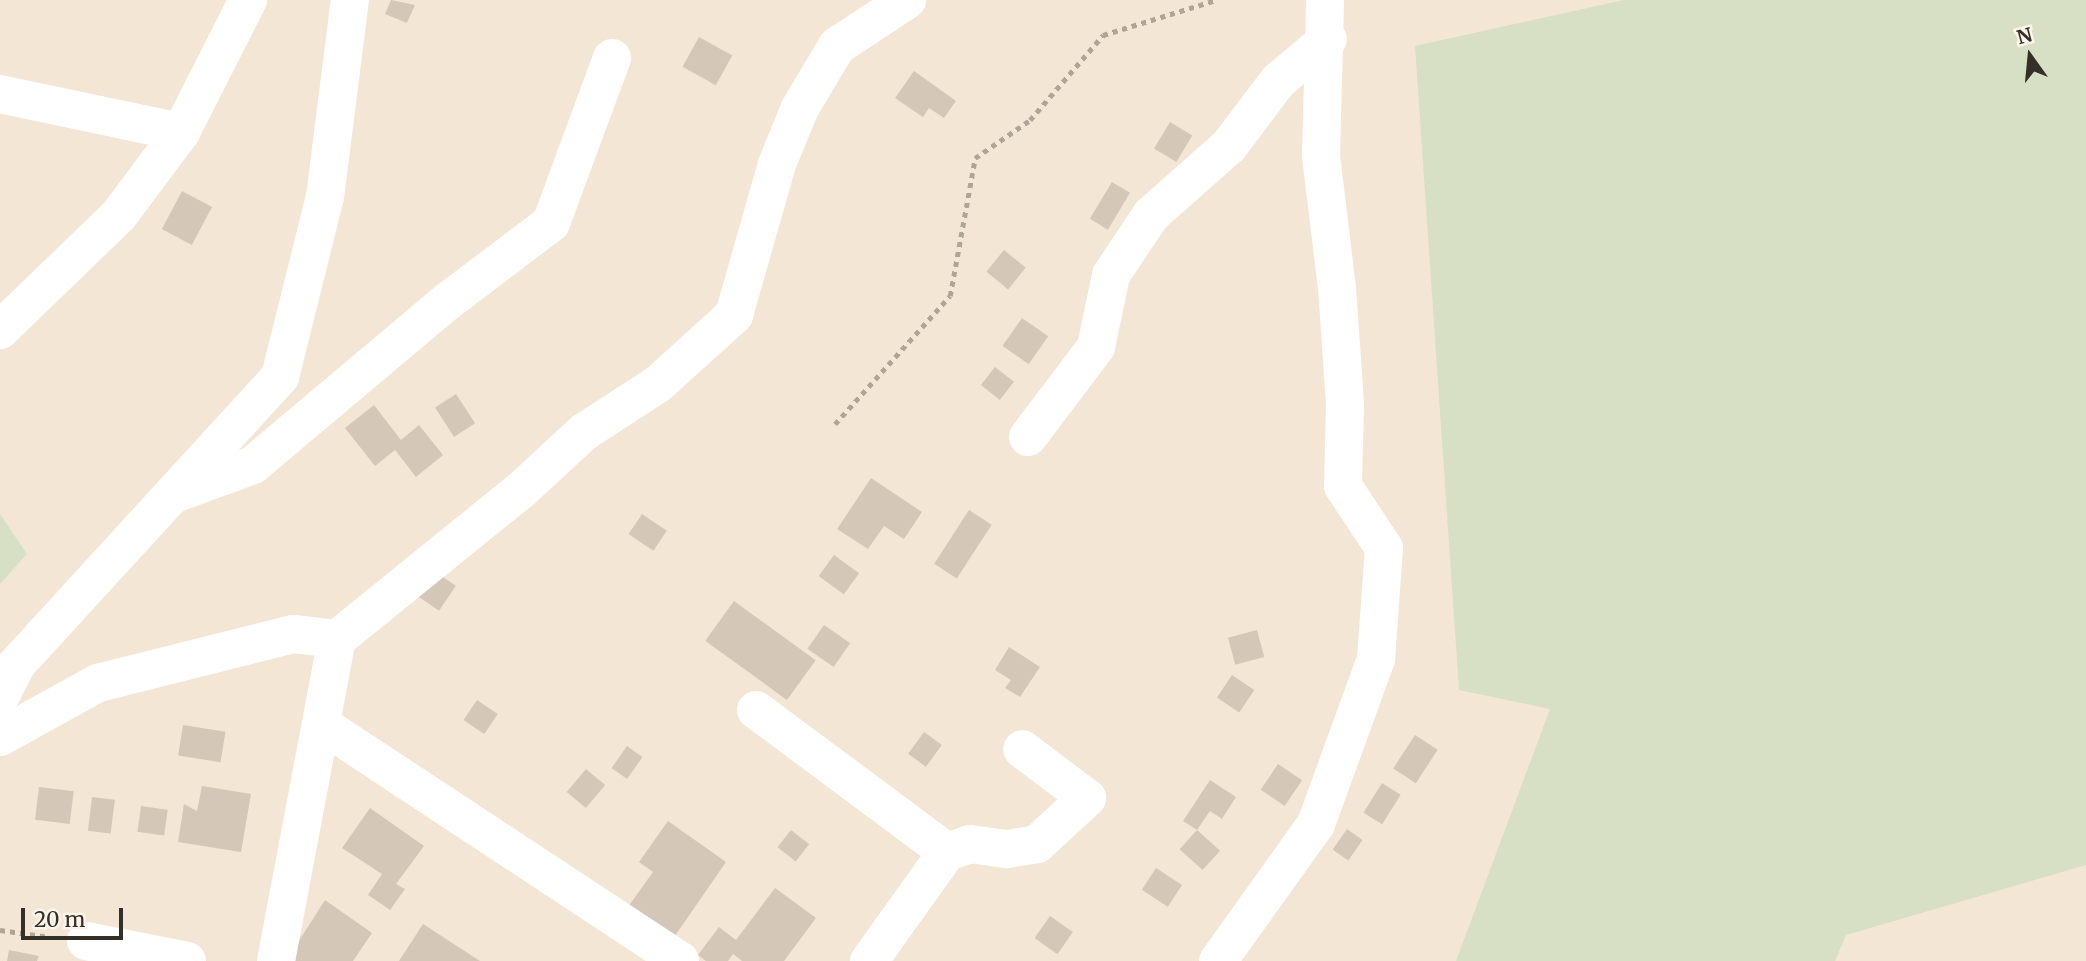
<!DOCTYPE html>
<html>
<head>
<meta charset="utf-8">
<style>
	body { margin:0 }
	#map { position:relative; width:2086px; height:961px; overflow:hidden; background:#f4e6d5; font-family:Merriweather,serif }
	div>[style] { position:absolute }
	.green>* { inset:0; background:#d7dfc5 }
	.building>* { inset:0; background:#d5c7b7; transform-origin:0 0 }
	.path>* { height:4.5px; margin-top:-2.25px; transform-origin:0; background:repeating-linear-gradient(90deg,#afa597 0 5px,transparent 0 10px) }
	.minor>* { height:38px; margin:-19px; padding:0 19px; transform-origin:19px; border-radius:19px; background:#fff }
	span { translate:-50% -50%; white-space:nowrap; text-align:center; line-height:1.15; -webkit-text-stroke:5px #fdf4ea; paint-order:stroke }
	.north { position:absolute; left:1995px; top:21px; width:70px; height:70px; -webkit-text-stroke:5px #fdf4ea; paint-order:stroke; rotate:345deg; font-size:19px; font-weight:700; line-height:28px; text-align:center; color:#342f28 }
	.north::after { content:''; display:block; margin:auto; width:24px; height:32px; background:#342f28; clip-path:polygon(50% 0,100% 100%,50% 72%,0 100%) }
	.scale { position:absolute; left:21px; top:908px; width:102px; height:32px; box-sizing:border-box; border:4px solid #342f28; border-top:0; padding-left:9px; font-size:21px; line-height:24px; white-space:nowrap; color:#342f28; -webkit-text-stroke:5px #fdf4ea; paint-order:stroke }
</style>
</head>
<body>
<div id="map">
	<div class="green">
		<i style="clip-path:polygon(1624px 0,2086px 0,2086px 865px,1846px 935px,1835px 961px,1456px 961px,1550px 709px,1459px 690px,1415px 46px)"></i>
		<i style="clip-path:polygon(0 514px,27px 554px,0 584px)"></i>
	</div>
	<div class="building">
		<i style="clip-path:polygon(391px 0,415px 5px,407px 23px,385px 14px)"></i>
		<i style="left:699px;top:37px;width:38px;height:34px;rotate:29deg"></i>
		<i style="clip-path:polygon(914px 71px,956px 101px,944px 118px,929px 108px,923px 117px,895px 98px)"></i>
		<i style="left:1170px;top:122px;width:26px;height:31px;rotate:31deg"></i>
		<i style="left:1112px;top:182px;width:21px;height:43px;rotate:31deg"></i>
		<i style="left:182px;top:191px;width:34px;height:43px;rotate:28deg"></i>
		<i style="left:1004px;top:250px;width:28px;height:28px;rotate:39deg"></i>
		<i style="left:1022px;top:318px;width:32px;height:34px;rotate:35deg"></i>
		<i style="left:995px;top:367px;width:24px;height:23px;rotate:38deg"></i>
		<i style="left:456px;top:394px;width:35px;height:25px;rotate:57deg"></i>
		<i style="clip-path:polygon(374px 405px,401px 440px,419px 425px,443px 455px,416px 477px,395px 450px,375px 466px,345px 428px)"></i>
		<i style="clip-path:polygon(871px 478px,922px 512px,904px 539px,884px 526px,868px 549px,837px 529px)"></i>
		<i style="left:969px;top:510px;width:27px;height:64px;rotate:33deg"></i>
		<i style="left:642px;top:514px;width:30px;height:24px;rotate:34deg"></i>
		<i style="left:834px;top:555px;width:31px;height:26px;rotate:36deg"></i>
		<i style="left:431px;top:569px;width:30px;height:30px;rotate:34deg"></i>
		<i style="left:734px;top:601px;width:101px;height:49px;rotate:36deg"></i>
		<i style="left:824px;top:625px;width:32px;height:29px;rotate:35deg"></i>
		<i style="left:1257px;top:630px;width:28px;height:30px;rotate:75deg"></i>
		<i style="clip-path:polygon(1009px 647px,1040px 667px,1020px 697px,1005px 688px,1011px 680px,995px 670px)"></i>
		<i style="left:1232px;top:675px;width:27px;height:27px;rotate:34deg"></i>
		<i style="left:477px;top:700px;width:25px;height:24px;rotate:34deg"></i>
		<i style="left:183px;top:725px;width:43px;height:31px;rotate:9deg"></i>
		<i style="left:924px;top:732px;width:22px;height:27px;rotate:36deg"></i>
		<i style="left:1415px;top:735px;width:27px;height:40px;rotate:33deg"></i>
		<i style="left:627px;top:746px;width:19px;height:27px;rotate:35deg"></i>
		<i style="left:1278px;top:764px;width:29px;height:31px;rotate:34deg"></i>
		<i style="left:586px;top:769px;width:25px;height:30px;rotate:40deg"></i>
		<i style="clip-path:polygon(1210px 780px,1236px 797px,1222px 819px,1210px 811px,1197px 830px,1183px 821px)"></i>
		<i style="left:1382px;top:783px;width:22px;height:35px;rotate:32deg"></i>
		<i style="clip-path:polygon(202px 786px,251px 794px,241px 852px,178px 842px,184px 804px,197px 811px)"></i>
		<i style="left:39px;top:787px;width:35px;height:33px;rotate:7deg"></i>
		<i style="left:92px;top:797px;width:23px;height:34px;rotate:7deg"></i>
		<i style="left:141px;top:806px;width:27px;height:26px;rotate:8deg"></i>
		<i style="clip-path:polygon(370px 808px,424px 846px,396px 884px,405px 889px,390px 910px,368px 895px,382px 874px,342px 848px)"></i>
		<i style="clip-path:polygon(668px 821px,726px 862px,670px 943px,625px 911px,653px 872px,639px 862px)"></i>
		<i style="left:1347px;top:829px;width:19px;height:25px;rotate:35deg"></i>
		<i style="left:791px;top:830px;width:23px;height:22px;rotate:38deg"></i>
		<i style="left:1197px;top:830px;width:31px;height:26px;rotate:42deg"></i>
		<i style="left:1156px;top:868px;width:31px;height:26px;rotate:33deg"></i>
		<i style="clip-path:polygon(775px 888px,816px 918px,784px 961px,742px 961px,733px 954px,728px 961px,706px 961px,698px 955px,719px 927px,736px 940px)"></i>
		<i style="clip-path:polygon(325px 900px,372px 933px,353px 961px,286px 961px)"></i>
		<i style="left:1050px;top:916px;width:28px;height:27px;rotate:35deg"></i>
		<i style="clip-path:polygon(423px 924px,480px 961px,399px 961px)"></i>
		<i style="clip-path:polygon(9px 950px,39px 956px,37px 961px,7px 961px)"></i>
	</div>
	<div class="path">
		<i style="left:835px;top:424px;width:172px;rotate:-48.1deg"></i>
		<i style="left:950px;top:296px;width:140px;rotate:-79.7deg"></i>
		<i style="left:975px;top:158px;width:67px;rotate:-34.6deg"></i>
		<i style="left:1030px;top:120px;width:112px;rotate:-49.3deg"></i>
		<i style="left:1103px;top:35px;width:118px;rotate:-17.2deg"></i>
		<i style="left:0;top:930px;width:50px;rotate:8deg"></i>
	</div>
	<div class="minor">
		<i style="left:0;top:94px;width:185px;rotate:11.9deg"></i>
		<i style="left:0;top:330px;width:165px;rotate:-44deg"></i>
		<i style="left:119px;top:215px;width:104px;rotate:-53.2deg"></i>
		<i style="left:181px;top:132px;width:148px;rotate:-63.1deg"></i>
		<i style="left:1028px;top:437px;width:113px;rotate:-52.9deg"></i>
		<i style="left:1096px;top:347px;width:74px;rotate:-78.2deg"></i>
		<i style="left:1111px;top:275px;width:72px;rotate:-56.3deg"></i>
		<i style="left:1151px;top:215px;width:104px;rotate:-41.5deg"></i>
		<i style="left:1229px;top:146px;width:81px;rotate:-53deg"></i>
		<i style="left:1278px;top:81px;width:65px;rotate:-40deg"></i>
		<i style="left:177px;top:493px;width:81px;rotate:-20.2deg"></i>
		<i style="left:253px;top:465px;width:255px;rotate:-40.1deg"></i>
		<i style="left:448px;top:301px;width:129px;rotate:-37.1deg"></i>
		<i style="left:551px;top:223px;width:176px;rotate:-69.7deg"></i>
		<i style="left:0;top:697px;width:36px;rotate:-63deg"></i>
		<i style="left:16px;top:665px;width:391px;rotate:-47.5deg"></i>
		<i style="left:280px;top:377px;width:186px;rotate:-76deg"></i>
		<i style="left:325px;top:197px;width:199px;rotate:-82.8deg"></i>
		<i style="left:756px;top:710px;width:238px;rotate:36.6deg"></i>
		<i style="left:947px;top:852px;width:24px;rotate:-19deg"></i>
		<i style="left:970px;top:844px;width:37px;rotate:8deg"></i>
		<i style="left:1007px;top:849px;width:30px;rotate:-9deg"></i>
		<i style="left:1037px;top:844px;width:68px;rotate:-42.6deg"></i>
		<i style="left:1087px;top:798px;width:81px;rotate:-143deg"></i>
		<i style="left:321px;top:724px;width:430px;rotate:33.4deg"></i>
		<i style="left:0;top:737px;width:112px;rotate:-28.9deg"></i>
		<i style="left:98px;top:683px;width:201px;rotate:-14.1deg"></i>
		<i style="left:293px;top:634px;width:44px;rotate:6.5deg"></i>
		<i style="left:86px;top:941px;width:103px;rotate:11.2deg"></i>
		<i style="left:276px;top:961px;width:328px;rotate:-79.3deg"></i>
		<i style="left:337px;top:639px;width:235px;rotate:-39deg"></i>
		<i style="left:520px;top:491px;width:87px;rotate:-42.7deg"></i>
		<i style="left:584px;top:432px;width:88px;rotate:-33deg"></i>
		<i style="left:658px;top:384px;width:103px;rotate:-42.2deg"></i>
		<i style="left:734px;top:315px;width:157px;rotate:-74.1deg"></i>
		<i style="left:777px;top:164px;width:61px;rotate:-67.7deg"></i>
		<i style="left:800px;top:108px;width:72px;rotate:-59.2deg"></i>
		<i style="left:837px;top:46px;width:84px;rotate:-33.3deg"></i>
		<i style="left:869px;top:961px;width:134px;rotate:-54.4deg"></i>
		<i style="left:1218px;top:961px;width:168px;rotate:-54.4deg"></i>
		<i style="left:1316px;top:824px;width:176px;rotate:-70deg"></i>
		<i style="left:1376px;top:659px;width:111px;rotate:-85.9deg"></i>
		<i style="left:1384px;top:548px;width:74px;rotate:-123.5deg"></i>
		<i style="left:1343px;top:486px;width:82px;rotate:-88.6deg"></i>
		<i style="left:1345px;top:404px;width:116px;rotate:-93.9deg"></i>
		<i style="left:1337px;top:288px;width:133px;rotate:-96.9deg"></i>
		<i style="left:1321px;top:156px;width:156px;rotate:-88.5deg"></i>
	</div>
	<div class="north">N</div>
	<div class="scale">20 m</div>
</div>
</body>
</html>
